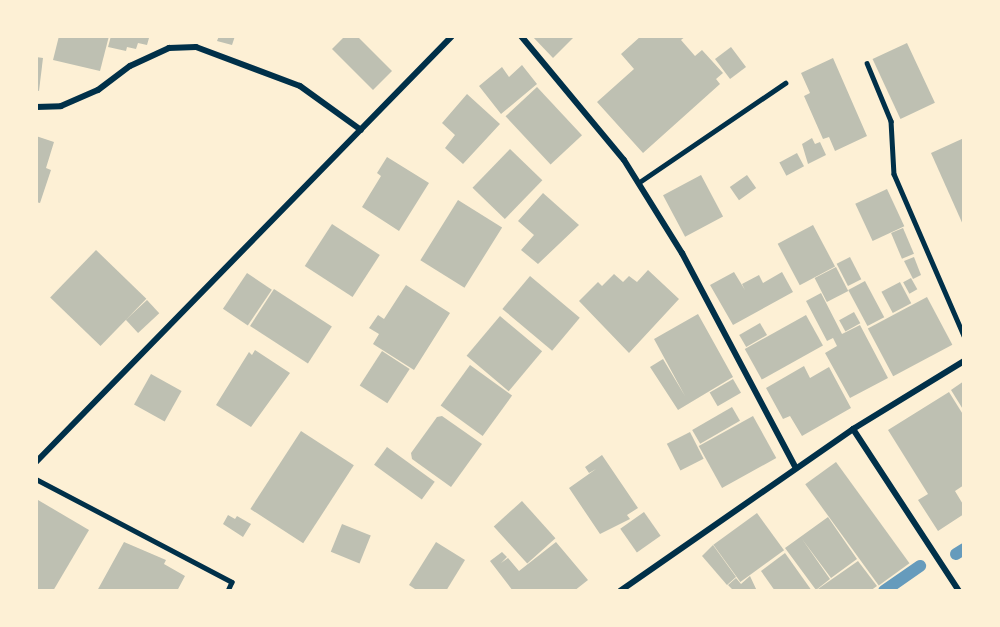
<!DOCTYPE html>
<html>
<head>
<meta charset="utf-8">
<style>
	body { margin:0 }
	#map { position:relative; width:1000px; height:627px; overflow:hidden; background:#fdf0d5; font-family:"Varela Round",sans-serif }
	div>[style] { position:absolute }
	.stream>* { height:12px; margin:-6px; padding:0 6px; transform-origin:6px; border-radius:6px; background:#669bbc }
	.building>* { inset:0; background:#bec0b2; transform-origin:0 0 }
	.service>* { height:4.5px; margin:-2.25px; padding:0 2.25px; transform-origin:2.25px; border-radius:2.25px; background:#003049 }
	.minor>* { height:6px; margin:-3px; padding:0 3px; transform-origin:3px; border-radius:3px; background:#003049 }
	span { translate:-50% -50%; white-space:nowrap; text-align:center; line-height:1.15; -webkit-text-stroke:6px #fdf0d5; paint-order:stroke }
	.frame { position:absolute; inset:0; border:38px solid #fdf0d5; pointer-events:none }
</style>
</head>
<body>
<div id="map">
	<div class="stream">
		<i style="left:956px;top:554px;width:9px;rotate:-32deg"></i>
		<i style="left:884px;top:591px;width:44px;rotate:-34.8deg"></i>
	</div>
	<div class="building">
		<i style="clip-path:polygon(59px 36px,109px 36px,100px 71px,53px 60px)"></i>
		<i style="clip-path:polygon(111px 36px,142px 36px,149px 38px,147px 45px,138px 43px,136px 49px,127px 47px,126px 51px,108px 47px)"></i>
		<i style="clip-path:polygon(219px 36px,235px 36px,232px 45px,217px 41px)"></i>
		<i style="clip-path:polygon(345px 36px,357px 36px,392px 71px,373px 90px,332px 49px)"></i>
		<i style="clip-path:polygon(532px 36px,575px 36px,553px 58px)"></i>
		<i style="clip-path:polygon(641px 36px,686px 36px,681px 40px,695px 56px,702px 50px,723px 73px,716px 79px,720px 84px,643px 153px,597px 102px,634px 69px,621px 54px)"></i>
		<i style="left:907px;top:43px;width:66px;height:38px;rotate:65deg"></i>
		<i style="left:731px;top:47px;width:25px;height:20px;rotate:53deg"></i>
		<i style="clip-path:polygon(36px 57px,43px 58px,39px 91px,36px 90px)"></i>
		<i style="clip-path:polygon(833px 58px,867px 136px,835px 151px,829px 137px,823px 139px,804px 96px,810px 93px,801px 73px)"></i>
		<i style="clip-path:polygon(522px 65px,537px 84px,501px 114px,479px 86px,502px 67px,509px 77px)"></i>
		<i style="left:537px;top:87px;width:66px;height:43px;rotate:47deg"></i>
		<i style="clip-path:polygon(467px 94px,500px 124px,463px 164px,445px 148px,455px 135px,442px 123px)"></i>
		<i style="clip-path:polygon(36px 136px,54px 142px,46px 168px,51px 170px,40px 203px,36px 202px)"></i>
		<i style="clip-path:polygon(812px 138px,815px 144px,820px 142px,826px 155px,808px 164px,802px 144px)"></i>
		<i style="clip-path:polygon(964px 138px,964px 227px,931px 153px)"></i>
		<i style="left:510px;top:149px;width:45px;height:54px;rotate:44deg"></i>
		<i style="left:797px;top:153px;width:15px;height:20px;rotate:62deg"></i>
		<i style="clip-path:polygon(387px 157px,429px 183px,399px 231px,362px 207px,381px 176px,377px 173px)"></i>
		<i style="left:701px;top:175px;width:47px;height:43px;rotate:62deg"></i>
		<i style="left:747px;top:175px;width:16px;height:21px;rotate:55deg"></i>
		<i style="left:887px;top:189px;width:41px;height:35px;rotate:65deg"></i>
		<i style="clip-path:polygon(543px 193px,579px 225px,538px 264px,521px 250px,534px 235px,518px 221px)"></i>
		<i style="left:458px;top:200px;width:52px;height:71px;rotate:32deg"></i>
		<i style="left:332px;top:224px;width:57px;height:50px;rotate:33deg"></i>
		<i style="left:813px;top:225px;width:47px;height:40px;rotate:62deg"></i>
		<i style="left:903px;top:228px;width:28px;height:13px;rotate:67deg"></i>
		<i style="left:96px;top:250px;width:70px;height:66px;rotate:44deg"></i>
		<i style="left:850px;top:257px;width:25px;height:15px;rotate:63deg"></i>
		<i style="clip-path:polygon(914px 257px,921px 275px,913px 279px,904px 261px)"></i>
		<i style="left:836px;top:267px;width:27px;height:24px;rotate:63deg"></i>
		<i style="clip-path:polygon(648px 270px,679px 299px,629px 353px,579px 301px,598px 282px,602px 286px,614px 274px,623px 282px,629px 276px,637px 282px)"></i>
		<i style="clip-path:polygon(734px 272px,745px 290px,742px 284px,759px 275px,763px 283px,782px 272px,793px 292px,733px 325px,710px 285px)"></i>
		<i style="left:247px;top:273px;width:30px;height:43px;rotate:34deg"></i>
		<i style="left:530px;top:276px;width:65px;height:43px;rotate:40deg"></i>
		<i style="left:911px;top:278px;width:13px;height:9px;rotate:61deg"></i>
		<i style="left:865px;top:281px;width:41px;height:19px;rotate:62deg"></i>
		<i style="left:900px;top:282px;width:24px;height:21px;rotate:62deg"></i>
		<i style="clip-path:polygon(406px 285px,450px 313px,414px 370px,373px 344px,379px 334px,369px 328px,378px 315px,384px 319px)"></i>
		<i style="left:274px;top:289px;width:69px;height:44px;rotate:33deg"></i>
		<i style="clip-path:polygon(821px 293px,842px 334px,860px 325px,888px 378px,850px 398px,825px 353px,837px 346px,833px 338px,827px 341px,806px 301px)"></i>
		<i style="left:927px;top:297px;width:54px;height:67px;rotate:62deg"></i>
		<i style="left:147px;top:300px;width:18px;height:29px;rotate:47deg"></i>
		<i style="left:854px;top:312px;width:13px;height:17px;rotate:61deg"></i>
		<i style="clip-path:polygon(698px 314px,733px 377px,678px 410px,650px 367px,663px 359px,685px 396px,654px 339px)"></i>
		<i style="left:806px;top:315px;width:35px;height:70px;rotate:61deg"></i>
		<i style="left:500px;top:316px;width:55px;height:52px;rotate:40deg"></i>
		<i style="left:760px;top:323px;width:14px;height:24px;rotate:60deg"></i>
		<i style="clip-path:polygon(255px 350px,290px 373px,251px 427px,216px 405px,249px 352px,252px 355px)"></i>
		<i style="left:382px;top:351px;width:33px;height:41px;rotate:33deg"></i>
		<i style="left:470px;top:365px;width:52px;height:50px;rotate:36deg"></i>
		<i style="clip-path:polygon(804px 366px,810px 378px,829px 367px,851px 408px,802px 436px,790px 416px,783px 419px,766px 388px)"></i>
		<i style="left:151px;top:374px;width:35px;height:35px;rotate:29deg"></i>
		<i style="left:733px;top:379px;width:16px;height:27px;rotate:60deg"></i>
		<i style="clip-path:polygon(964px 381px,964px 411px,951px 390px)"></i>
		<i style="clip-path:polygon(949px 392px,964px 416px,964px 485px,955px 491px,964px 506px,964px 514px,938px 531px,918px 500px,928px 494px,888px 430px)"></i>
		<i style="left:732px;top:407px;width:16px;height:46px;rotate:60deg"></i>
		<i style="clip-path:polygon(442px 416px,482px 444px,451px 487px,412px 459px,411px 453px,437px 417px)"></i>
		<i style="left:753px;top:416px;width:48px;height:62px;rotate:61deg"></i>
		<i style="left:301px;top:431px;width:63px;height:93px;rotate:33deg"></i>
		<i style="left:690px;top:432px;width:30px;height:26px;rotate:63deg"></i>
		<i style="left:387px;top:447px;width:59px;height:22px;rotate:36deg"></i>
		<i style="clip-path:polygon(602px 455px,638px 508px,627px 515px,630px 519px,600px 534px,569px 488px,596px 469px,589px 473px,585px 467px)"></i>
		<i style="left:836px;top:462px;width:125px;height:38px;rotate:54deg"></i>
		<i style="clip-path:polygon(38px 500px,89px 530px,53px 591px,36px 591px)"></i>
		<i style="left:522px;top:501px;width:50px;height:38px;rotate:48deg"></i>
		<i style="left:644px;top:512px;width:29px;height:29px;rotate:55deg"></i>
		<i style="left:757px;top:513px;width:46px;height:54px;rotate:54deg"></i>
		<i style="clip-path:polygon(228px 515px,235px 519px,237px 516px,251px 524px,243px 537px,223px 524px)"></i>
		<i style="clip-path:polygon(828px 517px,857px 559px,831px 578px,802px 539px,830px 579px,816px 590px,785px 548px)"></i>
		<i style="left:342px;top:524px;width:31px;height:30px;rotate:22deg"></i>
		<i style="clip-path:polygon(124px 542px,166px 560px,164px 564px,185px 576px,177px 591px,97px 591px)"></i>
		<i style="clip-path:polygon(436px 542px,465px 560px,446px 591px,418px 591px,409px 585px)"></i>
		<i style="clip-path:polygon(556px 542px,588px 580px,574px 591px,513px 591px,490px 561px,502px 552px,507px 557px,501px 563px,508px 558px,519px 571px)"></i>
		<i style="clip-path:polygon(713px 545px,736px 577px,727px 585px,702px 556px)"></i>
		<i style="clip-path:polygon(785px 553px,812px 591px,775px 591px,761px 571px)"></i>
		<i style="clip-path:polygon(858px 561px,877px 586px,870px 591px,815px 591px)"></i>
		<i style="clip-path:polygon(750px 576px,757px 591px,734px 591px,728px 585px,736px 578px,741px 584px)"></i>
	</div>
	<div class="service">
		<i style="left:867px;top:63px;width:63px;rotate:67.5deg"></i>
		<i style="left:891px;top:121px;width:53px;rotate:86.8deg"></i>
		<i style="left:894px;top:174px;width:176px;rotate:66.6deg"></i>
		<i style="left:638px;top:183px;width:178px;rotate:-34.2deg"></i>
		<i style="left:36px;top:479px;width:221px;rotate:27.7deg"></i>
		<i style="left:232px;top:582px;width:10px;rotate:114deg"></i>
	</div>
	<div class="minor">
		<i style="left:521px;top:36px;width:161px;rotate:50.3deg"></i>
		<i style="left:624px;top:160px;width:110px;rotate:58.1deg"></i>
		<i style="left:682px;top:253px;width:243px;rotate:62.1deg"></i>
		<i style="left:36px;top:107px;width:25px;rotate:-2deg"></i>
		<i style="left:61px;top:106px;width:40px;rotate:-23.4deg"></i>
		<i style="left:98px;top:90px;width:40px;rotate:-37deg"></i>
		<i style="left:130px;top:66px;width:43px;rotate:-24.8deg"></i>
		<i style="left:169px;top:48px;width:27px;rotate:-2deg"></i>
		<i style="left:196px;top:47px;width:111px;rotate:20.6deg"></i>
		<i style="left:300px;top:86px;width:75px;rotate:35.8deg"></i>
		<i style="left:853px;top:429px;width:194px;rotate:56.8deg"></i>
		<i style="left:36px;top:462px;width:595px;rotate:-45.68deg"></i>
		<i style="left:620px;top:591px;width:284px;rotate:-34.8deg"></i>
		<i style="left:853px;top:429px;width:130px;rotate:-31.5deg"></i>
	</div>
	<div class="frame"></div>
</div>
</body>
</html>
